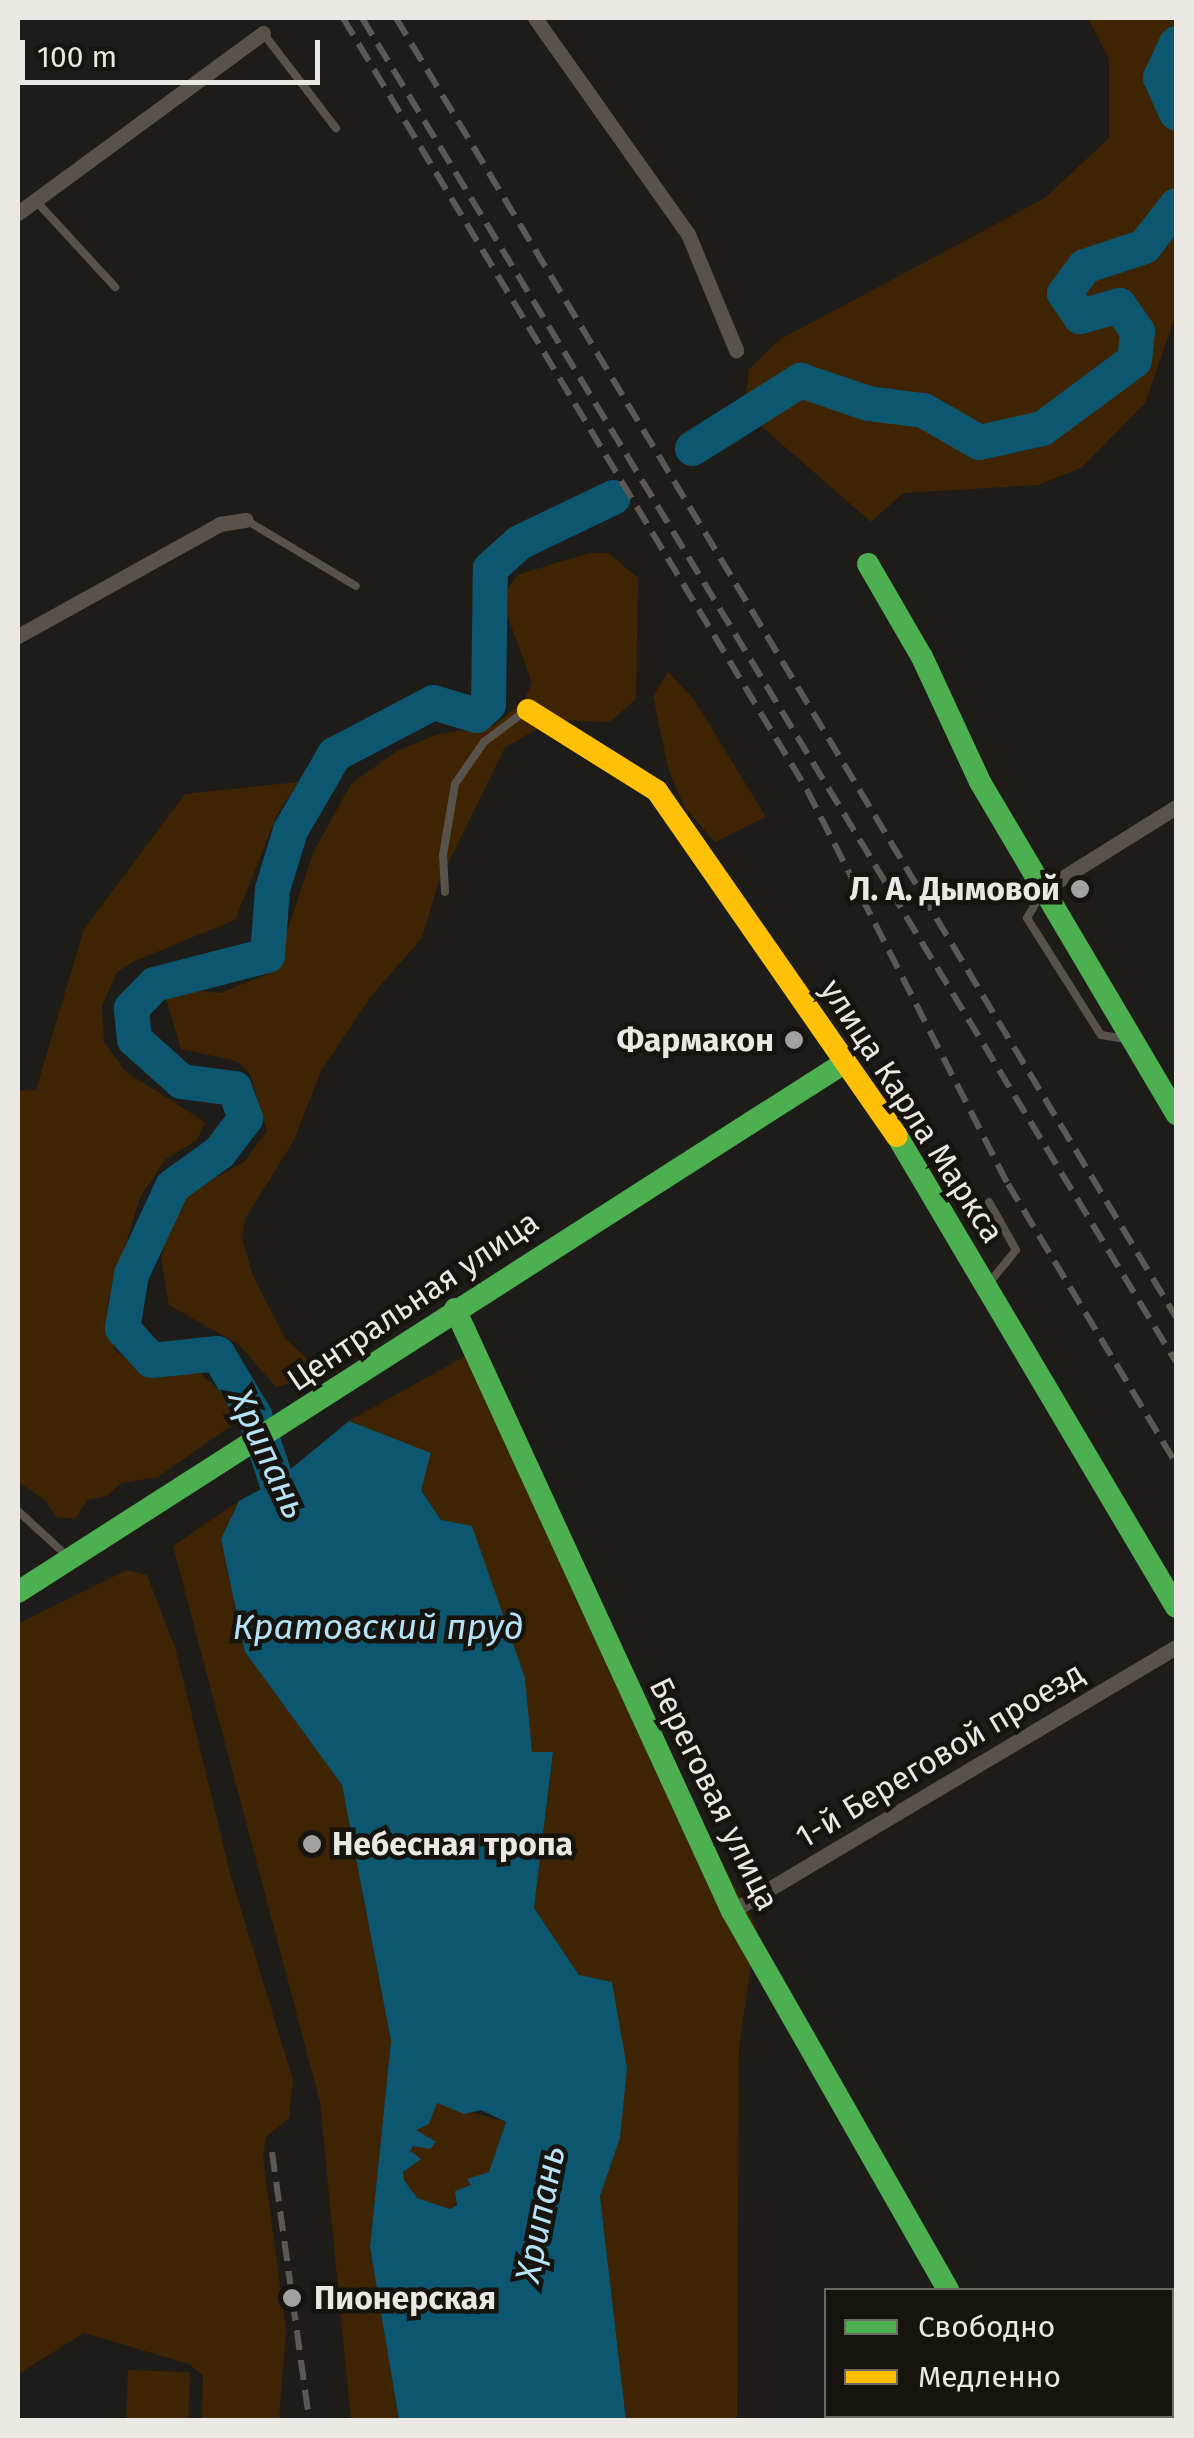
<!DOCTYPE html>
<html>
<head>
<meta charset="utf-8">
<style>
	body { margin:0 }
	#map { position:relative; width:1194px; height:2438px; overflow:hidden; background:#1e1c19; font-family:"Fira Sans",sans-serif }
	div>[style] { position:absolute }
	.green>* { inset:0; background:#3e2403; transform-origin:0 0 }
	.water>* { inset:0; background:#0c566f }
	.river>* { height:35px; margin:-17.5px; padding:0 17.5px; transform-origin:17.5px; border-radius:17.5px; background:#0c566f }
	.lane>* { height:8px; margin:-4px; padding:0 4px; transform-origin:4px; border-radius:4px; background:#59524b }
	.street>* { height:15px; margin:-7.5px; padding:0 7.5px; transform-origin:7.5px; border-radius:7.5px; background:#59524b }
	.fast>* { height:22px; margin:-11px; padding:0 11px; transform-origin:11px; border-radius:11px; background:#4caf50 }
	.slow>* { height:22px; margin:-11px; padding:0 11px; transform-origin:11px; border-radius:11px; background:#ffc107 }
	.rail>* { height:6px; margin-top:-3px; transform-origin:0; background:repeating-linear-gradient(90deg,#5d5854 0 20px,transparent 0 30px) }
	.dots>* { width:28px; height:28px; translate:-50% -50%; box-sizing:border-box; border:5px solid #17130e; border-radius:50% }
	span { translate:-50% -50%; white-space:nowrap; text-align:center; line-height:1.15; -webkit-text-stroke:9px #17130e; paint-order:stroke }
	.poi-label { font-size:32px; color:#ebe8e4; font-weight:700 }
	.right { translate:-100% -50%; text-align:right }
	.left { translate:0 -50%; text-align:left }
	.street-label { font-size:32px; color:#ebe8e4 }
	.water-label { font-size:35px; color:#b6e2f6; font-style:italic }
	.frame { position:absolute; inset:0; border:20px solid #ebe8e4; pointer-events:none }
	.legend { position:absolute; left:824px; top:2288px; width:350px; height:130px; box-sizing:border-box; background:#17130e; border:2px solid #6c6864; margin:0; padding:12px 18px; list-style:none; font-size:30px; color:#ebe8e4 }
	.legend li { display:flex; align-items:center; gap:20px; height:50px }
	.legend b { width:50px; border:2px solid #6c6864 }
	.scale { position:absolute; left:20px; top:40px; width:300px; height:45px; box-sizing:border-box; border:5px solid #ebe8e4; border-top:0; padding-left:12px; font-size:30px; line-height:35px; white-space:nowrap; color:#ebe8e4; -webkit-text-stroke:8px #17130e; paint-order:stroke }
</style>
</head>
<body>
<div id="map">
	<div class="green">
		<i style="clip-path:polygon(1088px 18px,1176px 18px,1176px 314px,1145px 403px,1081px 468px,1038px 485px,903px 493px,871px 522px,744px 411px,749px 369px,779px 340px,1045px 198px,1109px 138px,1109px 59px)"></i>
		<i style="clip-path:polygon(589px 553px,608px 553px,638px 578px,636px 699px,610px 722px,554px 720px,505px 747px,438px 884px,422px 938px,372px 995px,321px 1071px,294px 1140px,245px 1219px,242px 1238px,253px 1276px,285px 1338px,322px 1373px,276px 1387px,238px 1344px,169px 1305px,161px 1257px,176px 1200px,244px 1162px,267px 1131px,250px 1074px,237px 1061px,181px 1049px,165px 995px,183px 989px,221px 993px,273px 972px,314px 851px,351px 784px,397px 751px,439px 734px,495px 725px,524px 701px,532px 683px,505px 609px,507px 590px,517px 575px)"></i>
		<i style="clip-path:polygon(668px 672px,693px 698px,766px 817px,715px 842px,684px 806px,669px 771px,653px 696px)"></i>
		<i style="clip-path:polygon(298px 782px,276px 817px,235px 920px,132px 962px,117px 972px,102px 1006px,104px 1042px,126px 1072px,205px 1122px,197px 1140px,165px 1160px,140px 1197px,108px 1302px,114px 1350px,150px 1375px,197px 1370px,245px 1416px,158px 1477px,121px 1483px,107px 1496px,87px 1500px,75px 1519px,56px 1517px,46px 1501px,18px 1482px,18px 1091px,36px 1090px,84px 929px,185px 794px)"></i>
		<i style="clip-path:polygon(483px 1346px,679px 1781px,756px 1926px,739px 2049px,737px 2420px,626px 2420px,600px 2196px,620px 2138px,579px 1975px,534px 1908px,553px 1753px,532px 1753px,525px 1678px,441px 1520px,421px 1489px,349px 1421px)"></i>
		<i style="clip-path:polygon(239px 1501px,221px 1539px,245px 1652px,342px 1785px,391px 2041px,370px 2247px,399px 2420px,351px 2420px,320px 2102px,173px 1546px)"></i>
		<i style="clip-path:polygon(127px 1570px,147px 1575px,176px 1650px,231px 1877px,293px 2080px,289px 2118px,266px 2137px,263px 2157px,286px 2331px,279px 2420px,202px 2420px,203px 2375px,189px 2364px,84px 2333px,18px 2374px,18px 1624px)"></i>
		<i style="clip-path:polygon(437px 2103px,506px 2122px,489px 2173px,468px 2179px,472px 2185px,450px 2210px,417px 2198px,404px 2180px,403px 2172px,420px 2159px,409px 2151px,413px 2146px,435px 2143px,415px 2130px)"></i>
		<i style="left:128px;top:2370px;width:62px;height:50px;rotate:2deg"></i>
	</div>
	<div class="water">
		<i style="clip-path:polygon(evenodd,349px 1421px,431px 1453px,421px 1490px,441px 1520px,472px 1526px,525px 1678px,532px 1752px,553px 1752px,534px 1908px,579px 1975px,612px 1982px,627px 2068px,620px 2138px,600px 2196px,626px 2420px,399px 2420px,370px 2247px,391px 2041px,342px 1785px,245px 1652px,221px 1539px,239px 1501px,276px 1481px,349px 1421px,437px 2103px,464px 2114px,481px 2110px,506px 2122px,489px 2172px,467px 2179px,471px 2185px,455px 2191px,457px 2205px,450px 2209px,417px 2198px,404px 2180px,403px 2172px,421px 2159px,410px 2151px,413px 2146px,430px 2149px,436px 2142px,416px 2130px,429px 2124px,437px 2103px)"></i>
	</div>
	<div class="river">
		<i style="left:1176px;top:43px;width:38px;rotate:115deg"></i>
		<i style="left:1160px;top:77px;width:39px;rotate:66deg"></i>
		<i style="left:692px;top:448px;width:128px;rotate:-32.2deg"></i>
		<i style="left:800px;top:380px;width:72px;rotate:18.7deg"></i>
		<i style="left:868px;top:403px;width:55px;rotate:7.3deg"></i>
		<i style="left:923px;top:410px;width:64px;rotate:29.7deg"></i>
		<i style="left:979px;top:442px;width:65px;rotate:-12.5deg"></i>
		<i style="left:1042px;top:428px;width:114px;rotate:-36.5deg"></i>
		<i style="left:1134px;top:360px;width:29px;rotate:-84deg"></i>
		<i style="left:1137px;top:331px;width:32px;rotate:-125deg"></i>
		<i style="left:1119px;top:305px;width:41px;rotate:164.2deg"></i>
		<i style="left:1080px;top:316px;width:28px;rotate:-125deg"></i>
		<i style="left:1064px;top:293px;width:34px;rotate:-53deg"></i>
		<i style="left:1084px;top:266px;width:63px;rotate:-18.4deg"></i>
		<i style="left:1144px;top:246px;width:52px;rotate:-52deg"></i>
		<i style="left:298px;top:1520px;width:45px;rotate:-119.4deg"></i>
		<i style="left:276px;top:1481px;width:70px;rotate:-108.4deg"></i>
		<i style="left:254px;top:1415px;width:72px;rotate:-120.8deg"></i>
		<i style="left:217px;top:1353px;width:66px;rotate:173.9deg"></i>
		<i style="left:151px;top:1360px;width:43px;rotate:-132.2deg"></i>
		<i style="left:122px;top:1328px;width:55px;rotate:-80.5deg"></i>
		<i style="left:131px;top:1274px;width:97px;rotate:-65deg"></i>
		<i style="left:172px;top:1186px;width:58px;rotate:-35.9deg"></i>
		<i style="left:219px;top:1152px;width:43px;rotate:-52.6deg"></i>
		<i style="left:245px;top:1118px;width:32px;rotate:-110deg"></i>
		<i style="left:234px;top:1088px;width:53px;rotate:-172.5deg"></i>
		<i style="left:181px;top:1081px;width:63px;rotate:-138.2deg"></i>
		<i style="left:134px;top:1039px;width:31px;rotate:-96deg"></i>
		<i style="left:131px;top:1008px;width:33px;rotate:-46deg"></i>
		<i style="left:154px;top:984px;width:117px;rotate:-14.4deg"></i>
		<i style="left:267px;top:955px;width:66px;rotate:-85.7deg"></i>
		<i style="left:272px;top:889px;width:62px;rotate:-73deg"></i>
		<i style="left:290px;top:830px;width:88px;rotate:-59.9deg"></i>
		<i style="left:334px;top:754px;width:112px;rotate:-27.7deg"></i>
		<i style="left:433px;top:702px;width:45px;rotate:16.8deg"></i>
		<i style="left:476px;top:715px;width:16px;rotate:-43deg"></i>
		<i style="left:488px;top:704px;width:136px;rotate:-89.2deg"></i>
		<i style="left:490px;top:568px;width:39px;rotate:-42deg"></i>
		<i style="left:519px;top:542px;width:104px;rotate:-25.6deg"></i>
	</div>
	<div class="lane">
		<i style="left:263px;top:33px;width:120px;rotate:52.5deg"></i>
		<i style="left:36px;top:201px;width:117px;rotate:47.4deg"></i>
		<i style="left:246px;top:520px;width:128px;rotate:31deg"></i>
		<i style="left:445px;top:892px;width:37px;rotate:-93deg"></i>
		<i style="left:443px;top:855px;width:72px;rotate:-80.4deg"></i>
		<i style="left:455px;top:784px;width:51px;rotate:-55.4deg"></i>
		<i style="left:484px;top:742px;width:50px;rotate:-36.9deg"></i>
		<i style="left:1041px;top:894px;width:28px;rotate:120deg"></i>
		<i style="left:1027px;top:918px;width:138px;rotate:57.7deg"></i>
		<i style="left:1101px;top:1035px;width:24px;rotate:9deg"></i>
		<i style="left:989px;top:1202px;width:55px;rotate:60.6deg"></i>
		<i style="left:1016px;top:1250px;width:41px;rotate:129.1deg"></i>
		<i style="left:18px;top:1511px;width:65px;rotate:42.5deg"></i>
	</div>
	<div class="street">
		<i style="left:535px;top:18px;width:265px;rotate:54.7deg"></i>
		<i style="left:688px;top:234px;width:126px;rotate:67.5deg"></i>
		<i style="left:18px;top:213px;width:304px;rotate:-36.3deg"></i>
		<i style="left:18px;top:636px;width:231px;rotate:-29deg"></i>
		<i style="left:220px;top:524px;width:26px;rotate:-9deg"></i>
		<i style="left:1043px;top:890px;width:157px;rotate:-32deg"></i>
		<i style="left:732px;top:1911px;width:517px;rotate:-30.74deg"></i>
		<i style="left:1030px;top:2416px;width:6px;rotate:45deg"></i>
	</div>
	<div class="fast">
		<i style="left:868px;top:564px;width:108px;rotate:59.9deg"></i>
		<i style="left:922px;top:657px;width:138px;rotate:65.1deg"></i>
		<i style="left:980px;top:782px;width:386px;rotate:59.4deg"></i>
		<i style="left:897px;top:1136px;width:547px;rotate:59.36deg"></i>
		<i style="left:455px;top:1309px;width:663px;rotate:65.29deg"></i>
		<i style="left:732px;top:1911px;width:436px;rotate:60.3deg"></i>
		<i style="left:18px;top:1592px;width:981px;rotate:-32.64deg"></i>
	</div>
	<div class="slow">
		<i style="left:528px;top:710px;width:152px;rotate:32.1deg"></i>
		<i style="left:657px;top:791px;width:420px;rotate:55.2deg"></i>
	</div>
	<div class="rail">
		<i style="left:343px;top:18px;width:901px;rotate:58.99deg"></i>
		<i style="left:807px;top:790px;width:442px;rotate:63deg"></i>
		<i style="left:1008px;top:1184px;width:327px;rotate:59deg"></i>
		<i style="left:362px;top:18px;width:1571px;rotate:58.8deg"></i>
		<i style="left:396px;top:18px;width:1515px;rotate:59.02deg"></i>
		<i style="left:272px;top:2152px;width:271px;rotate:82.1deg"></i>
	</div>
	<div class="dots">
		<i style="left:1080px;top:889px;background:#a3a19d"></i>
		<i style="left:794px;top:1040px;background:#a3a19d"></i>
		<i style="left:312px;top:1844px;background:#a3a19d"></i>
		<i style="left:292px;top:2298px;background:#a3a19d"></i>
	</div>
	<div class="poi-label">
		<span class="right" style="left:1060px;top:889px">Л. А. Дымовой</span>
		<span class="right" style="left:774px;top:1040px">Фармакон</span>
		<span class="left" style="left:332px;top:1844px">Небесная тропа</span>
		<span class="left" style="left:314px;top:2298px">Пионерская</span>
	</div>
	<div class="street-label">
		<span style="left:912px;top:1111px;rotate:57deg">улица Карла Маркса</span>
		<span style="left:413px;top:1301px;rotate:-34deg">Центральная улица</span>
		<span style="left:940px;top:1755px;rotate:-31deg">1-й Береговой проезд</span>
		<span style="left:714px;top:1794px;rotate:64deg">Береговая улица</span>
	</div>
	<div class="water-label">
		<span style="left:268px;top:1454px;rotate:65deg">Хрипань</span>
		<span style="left:378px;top:1627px">Кратовский пруд</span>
		<span style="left:540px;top:2214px;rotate:-79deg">Хрипань</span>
	</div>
	<div class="frame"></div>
	<ul class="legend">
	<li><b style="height:12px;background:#4caf50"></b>Свободно</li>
	<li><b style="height:12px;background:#ffc107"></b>Медленно</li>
	</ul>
	<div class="scale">100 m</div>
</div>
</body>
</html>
